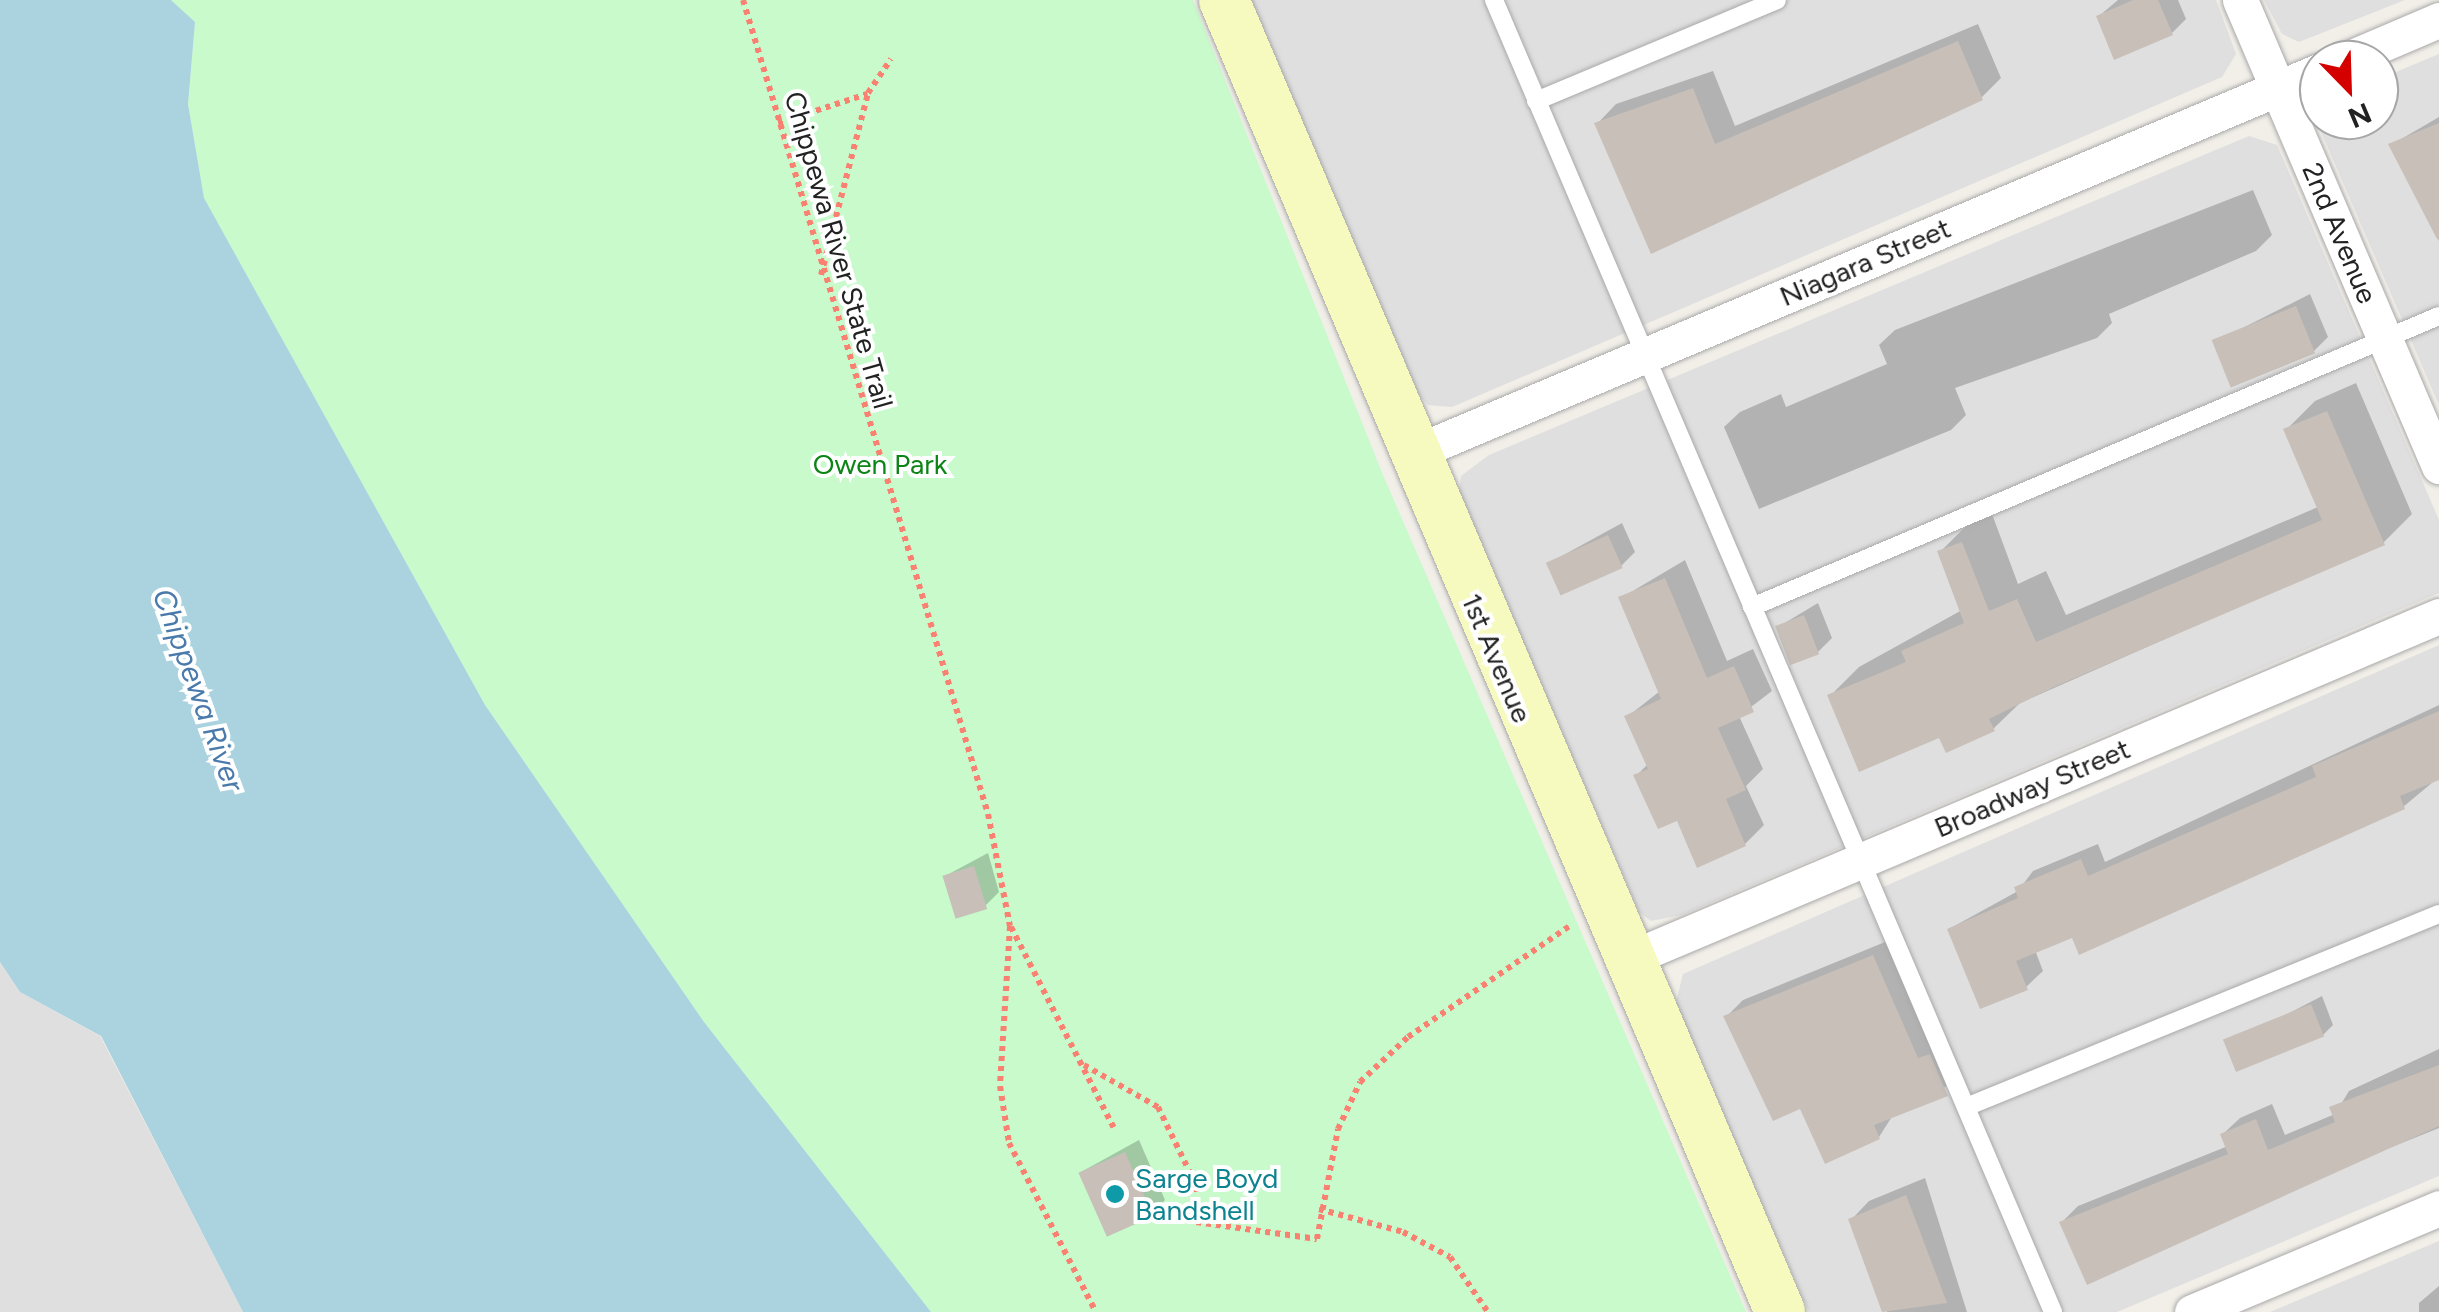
<!DOCTYPE html>
<html>
<head>
<meta charset="utf-8">
<style>
	body { margin:0 }
	#map { position:relative; width:2439px; height:1312px; overflow:hidden; background:#f2efe9; font-family:Figtree,sans-serif }
	div>[style] { position:absolute }
	.residential>* { inset:0; background:#e0dfdf }
	.park>* { inset:0; background:#c8facc }
	.water>* { inset:0; background:#aad3df }
	.shadow>* { inset:0; background:#0003 }
	.building>* { inset:0; background:#c7bfb8; transform-origin:0 0 }
	.path>* { height:6px; margin-top:-3px; transform-origin:0; background:repeating-linear-gradient(90deg,#fa8072 0 5px,transparent 0 10px) }
	.roads { filter:drop-shadow(0 0 2px #a9a9a9) drop-shadow(0 0 2px #a9a9a9) }
	.lane>* { height:18px; margin:-9px; padding:0 9px; transform-origin:9px; border-radius:9px; background:#fff }
	.street>* { height:35px; margin:-17.5px; padding:0 17.5px; transform-origin:17.5px; border-radius:17.5px; background:#fff }
	.secondary>* { height:50px; margin:-25px; padding:0 25px; transform-origin:25px; border-radius:25px; background:#f7fabf }
	.dots>* { width:28px; height:28px; translate:-50% -50%; box-sizing:border-box; border:5px solid #fff; border-radius:50% }
	span { translate:-50% -50%; white-space:nowrap; text-align:center; line-height:1.15; -webkit-text-stroke:8px #fff; paint-order:stroke }
	.street-label { font-size:28px; color:#222 }
	.park-label { font-size:28px; color:#0c8416 }
	.culture-label { font-size:28px; color:#0d838f }
	.left { translate:0 -50%; text-align:left }
	.water-label { font-size:30px; color:#4a7aab; font-style:italic }
	.north { position:absolute; left:2299px; top:40px; width:100px; height:100px; box-sizing:border-box; background:#fff; border:2px solid #a7a7a7; border-radius:50%; rotate:157deg; font-size:28px; font-weight:700; line-height:40px; text-align:center; color:#222 }
	.north::after { content:''; display:block; margin:auto; width:35px; height:45px; background:#d40000; clip-path:polygon(50% 0,100% 100%,50% 72%,0 100%) }
</style>
</head>
<body>
<div id="map">
	<div class="residential">
		<i style="clip-path:polygon(1243px 0,2216px 0,2236px 54px,2222px 77px,1452px 407px,1428px 405px,1417px 393px)"></i>
		<i style="clip-path:polygon(2264px 0,2405px 0,2299px 42px,2282px 34px)"></i>
		<i style="clip-path:polygon(2439px 54px,2439px 405px,2319px 127px,2320px 120px,2379px 120px,2379px 79px)"></i>
		<i style="clip-path:polygon(2249px 136px,2277px 145px,2439px 520px,2439px 593px,1682px 915px,1651px 921px,1639px 912px,1459px 493px,1461px 476px,1489px 455px)"></i>
		<i style="clip-path:polygon(2439px 645px,2439px 1176px,2117px 1312px,1809px 1312px,1675px 1006px,1683px 974px)"></i>
		<i style="clip-path:polygon(0 962px,20px 992px,100px 1036px,243px 1312px,0 1312px)"></i>
		<i style="clip-path:polygon(2439px 1241px,2439px 1312px,2270px 1312px)"></i>
	</div>
	<div class="park">
		<i style="clip-path:polygon(171px 0,1193px 0,1383px 475px,1746px 1312px,931px 1312px,704px 1022px,485px 705px,204px 198px,188px 104px,195px 22px)"></i>
	</div>
	<div class="water">
		<i style="clip-path:polygon(0 0,171px 0,195px 22px,188px 104px,204px 198px,485px 705px,704px 1022px,931px 1312px,243px 1312px,101px 1036px,20px 992px,0 962px)"></i>
	</div>
	<div class="shadow">
		<i style="clip-path:polygon(2118px 0,2178px 0,2186px 19px,2172px 33px,2099px 16px)"></i>
		<i style="clip-path:polygon(1978px 24px,2001px 78px,1981px 98px,1652px 251px,1597px 124px,1616px 104px,1713px 71px,1735px 126px)"></i>
		<i style="clip-path:polygon(2439px 117px,2439px 241px,2391px 145px)"></i>
		<i style="clip-path:polygon(2253px 190px,2272px 235px,2256px 251px,2109px 314px,2112px 323px,2097px 338px,1955px 388px,1966px 415px,1951px 430px,1759px 509px,1724px 427px,1740px 412px,1781px 394px,1786px 407px,1887px 364px,1879px 345px,1895px 330px)"></i>
		<i style="clip-path:polygon(2310px 294px,2328px 337px,2314px 351px,2215px 342px)"></i>
		<i style="clip-path:polygon(2356px 383px,2412px 514px,2383px 543px,2020px 703px,1993px 729px,1941px 734px,1830px 696px,1859px 667px,1962px 610px,1940px 552px,1969px 523px,1992px 514px,2018px 584px,2046px 571px,2066px 615px,2318px 507px,2286px 430px,2315px 401px)"></i>
		<i style="clip-path:polygon(1622px 523px,1635px 552px,1621px 566px,1549px 563px)"></i>
		<i style="clip-path:polygon(1685px 560px,1727px 661px,1753px 649px,1772px 691px,1739px 716px,1763px 769px,1746px 786px,1764px 825px,1745px 844px,1678px 817px,1636px 776px,1648px 764px,1627px 717px,1660px 691px,1621px 598px)"></i>
		<i style="clip-path:polygon(1818px 603px,1832px 638px,1818px 652px,1778px 627px)"></i>
		<i style="clip-path:polygon(2439px 705px,2439px 777px,2403px 807px,2035px 950px,2043px 971px,2026px 987px,1949px 929px,2018px 891px,2033px 871px,2098px 844px,2105px 862px)"></i>
		<i style="clip-path:polygon(988px 853px,999px 892px,985px 906px,945px 876px)"></i>
		<i style="clip-path:polygon(1890px 940px,1936px 1043px,1947px 1039px,1963px 1077px,1893px 1115px,1879px 1137px,1801px 1106px,1726px 1017px,1743px 1000px)"></i>
		<i style="clip-path:polygon(2322px 996px,2333px 1025px,2323px 1035px,2228px 1045px)"></i>
		<i style="clip-path:polygon(2439px 1049px,2439px 1128px,2226px 1214px,2062px 1222px,2078px 1206px,2228px 1146px,2223px 1134px,2240px 1118px,2272px 1104px,2285px 1135px,2335px 1114px,2349px 1091px)"></i>
		<i style="clip-path:polygon(1139px 1140px,1165px 1200px,1151px 1214px,1081px 1172px)"></i>
		<i style="clip-path:polygon(1925px 1178px,1967px 1312px,1887px 1312px,1851px 1220px,1869px 1201px)"></i>
		<i style="clip-path:polygon(2439px 1286px,2439px 1312px,2419px 1312px,2419px 1303px)"></i>
	</div>
	<div class="building">
		<i style="clip-path:polygon(2133px 0,2158px 0,2173px 35px,2114px 60px,2096px 16px)"></i>
		<i style="clip-path:polygon(1958px 41px,1983px 100px,1651px 254px,1594px 123px,1693px 88px,1715px 144px)"></i>
		<i style="clip-path:polygon(2439px 123px,2439px 239px,2437px 239px,2388px 144px)"></i>
		<i style="left:2296px;top:306px;width:51px;height:91px;rotate:68deg"></i>
		<i style="clip-path:polygon(2327px 411px,2385px 545px,2056px 686px,1989px 719px,1995px 731px,1946px 753px,1939px 738px,1859px 772px,1827px 695px,1906px 662px,1901px 651px,1964px 623px,1937px 551px,1962px 542px,1989px 611px,2017px 599px,2036px 642px,2322px 520px,2283px 429px)"></i>
		<i style="left:1608px;top:535px;width:36px;height:68px;rotate:66deg"></i>
		<i style="clip-path:polygon(1665px 578px,1707px 678px,1734px 666px,1754px 712px,1718px 728px,1746px 790px,1726px 799px,1746px 846px,1697px 868px,1677px 821px,1658px 829px,1633px 775px,1648px 769px,1624px 716px,1661px 699px,1618px 597px)"></i>
		<i style="left:1804px;top:615px;width:42px;height:31px;rotate:69deg"></i>
		<i style="clip-path:polygon(2439px 711px,2439px 780px,2400px 796px,2405px 809px,2079px 955px,2072px 938px,2016px 961px,2028px 990px,1980px 1009px,1947px 929px,2018px 898px,2014px 887px,2081px 859px,2088px 876px,2316px 777px,2312px 766px)"></i>
		<i style="left:974px;top:866px;width:45px;height:33px;rotate:73deg"></i>
		<i style="clip-path:polygon(1873px 955px,1918px 1058px,1930px 1054px,1948px 1096px,1874px 1125px,1880px 1139px,1825px 1164px,1800px 1109px,1773px 1121px,1723px 1016px)"></i>
		<i style="left:2311px;top:1004px;width:35px;height:95px;rotate:68deg"></i>
		<i style="clip-path:polygon(2439px 1065px,2439px 1126px,2087px 1285px,2059px 1222px,2228px 1154px,2220px 1134px,2256px 1119px,2268px 1150px,2335px 1122px,2329px 1107px)"></i>
		<i style="left:1125px;top:1152px;width:70px;height:51px;rotate:66deg"></i>
		<i style="clip-path:polygon(1906px 1195px,1947px 1303px,1882px 1312px,1848px 1219px)"></i>
	</div>
	<div class="path">
		<i style="left:743px;top:0;width:850px;rotate:73.25deg"></i>
		<i style="left:988px;top:814px;width:114px;rotate:78.9deg"></i>
		<i style="left:1010px;top:926px;width:160px;rotate:93.6deg"></i>
		<i style="left:1000px;top:1086px;width:58px;rotate:81deg"></i>
		<i style="left:1009px;top:1143px;width:190px;rotate:62.8deg"></i>
		<i style="left:778px;top:123px;width:94px;rotate:-18deg"></i>
		<i style="left:821px;top:275px;width:188px;rotate:-75.5deg"></i>
		<i style="left:868px;top:93px;width:41px;rotate:-55.9deg"></i>
		<i style="left:1011px;top:927px;width:228px;rotate:62.9deg"></i>
		<i style="left:1084px;top:1065px;width:85px;rotate:29.6deg"></i>
		<i style="left:1158px;top:1107px;width:89px;rotate:64deg"></i>
		<i style="left:1197px;top:1187px;width:35px;rotate:92deg"></i>
		<i style="left:1196px;top:1222px;width:122px;rotate:8deg"></i>
		<i style="left:1317px;top:1239px;width:112px;rotate:-79.2deg"></i>
		<i style="left:1338px;top:1129px;width:52px;rotate:-64.9deg"></i>
		<i style="left:1360px;top:1082px;width:66px;rotate:-43.2deg"></i>
		<i style="left:1408px;top:1037px;width:198px;rotate:-34.5deg"></i>
		<i style="left:1319px;top:1209px;width:87px;rotate:15.3deg"></i>
		<i style="left:1403px;top:1232px;width:53px;rotate:28deg"></i>
		<i style="left:1450px;top:1257px;width:67px;rotate:55.4deg"></i>
	</div>
	<div class="roads">
		<div class="lane">
			<i style="left:1494px;top:0;width:1426px;rotate:66.92deg"></i>
			<i style="left:1536px;top:101px;width:261px;rotate:-22.7deg"></i>
			<i style="left:1752px;top:607px;width:746px;rotate:-22.96deg"></i>
			<i style="left:1966px;top:1107px;width:511px;rotate:-22.2deg"></i>
		</div>
		<div class="street">
			<i style="left:2240px;top:0;width:507px;rotate:66.88deg"></i>
			<i style="left:2345px;top:60px;width:102px;rotate:-23.1deg"></i>
			<i style="left:1411px;top:454px;width:985px;rotate:-22.87deg"></i>
			<i style="left:1626px;top:960px;width:883px;rotate:-22.93deg"></i>
			<i style="left:2192px;top:1312px;width:268px;rotate:-22.8deg"></i>
		</div>
		<div class="secondary">
			<i style="left:1224px;top:0;width:1425px;rotate:67.03deg"></i>
		</div>
	</div>
	<div class="dots">
		<i style="left:1115px;top:1194px;background:#0f9aa8"></i>
	</div>
	<div class="street-label">
		<span style="left:2340px;top:233px;rotate:67deg">2nd Avenue</span>
		<span style="left:839px;top:250px;rotate:74deg">Chippewa River State Trail</span>
		<span style="left:1865px;top:262px;rotate:-23deg">Niagara Street</span>
		<span style="left:1497px;top:658px;rotate:67deg">1st Avenue</span>
		<span style="left:2032px;top:788px;rotate:-23deg">Broadway Street</span>
	</div>
	<div class="park-label">
		<span style="left:880px;top:464px">Owen Park</span>
	</div>
	<div class="culture-label">
		<span class="left" style="left:1135px;top:1194px">Sarge Boyd<br>Bandshell</span>
	</div>
	<div class="water-label">
		<span style="left:198px;top:690px;rotate:70deg">Chippewa River</span>
	</div>
	<div class="north">N</div>
</div>
</body>
</html>
